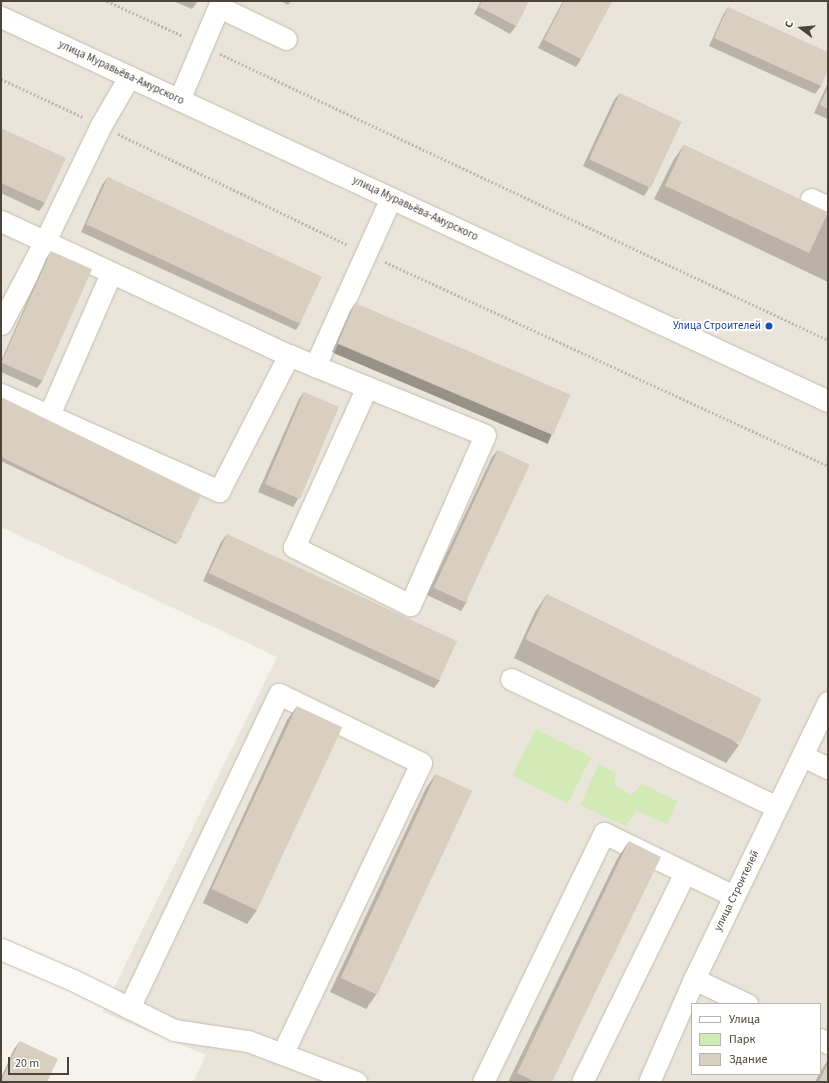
<!DOCTYPE html>
<html>
<head>
<meta charset="utf-8">
<style>
	body { margin:0 }
	#map { position:relative; width:829px; height:1083px; overflow:hidden; background:#f6f3ec; font-family:"Source Sans 3",sans-serif }
	div>[style] { position:absolute }
	.residential>* { inset:0; background:#eae5da }
	.green>* { inset:0; background:#d2eab5; transform-origin:0 0 }
	.path>* { height:2.5px; margin-top:-1.25px; transform-origin:0; background:repeating-linear-gradient(90deg,#c4b79f 0 2px,transparent 0 4px) }
	.roads { filter:drop-shadow(0 0 1px #c2bbae) drop-shadow(0 0 1px #c2bbae) }
	.minor>* { height:21px; margin:-10.5px; padding:0 10.5px; transform-origin:10.5px; border-radius:10.5px; background:#fff }
	.wall>* { inset:0; background:#bab2a6 }
	.shaded-wall>* { inset:0; background:#979187; transform-origin:0 0 }
	.building>* { inset:0; background:#d8cfc1; transform-origin:0 0 }
	.dots>* { width:11px; height:11px; translate:-50% -50%; box-sizing:border-box; border:2px solid #fff; border-radius:50% }
	span { translate:-50% -50%; white-space:nowrap; text-align:center; line-height:1.15; -webkit-text-stroke:4px #fff; paint-order:stroke }
	.street-label { font-size:11px; color:#4b4439 }
	.transit-label { font-size:11px; color:#164399 }
	.right { translate:-100% -50%; text-align:right }
	.frame { position:absolute; inset:0; border:2px solid #4b4439; pointer-events:none }
	.legend { position:absolute; left:691px; top:1003px; width:130px; height:72px; box-sizing:border-box; background:#fff; border:1px solid #b7b4b0; margin:0; padding:5px 7px; list-style:none; font-size:12px; color:#4b4439 }
	.legend li { display:flex; align-items:center; gap:8px; height:20px }
	.legend b { width:20px; border:1px solid #b7b4b0 }
	.north { position:absolute; left:781px; top:8px; width:40px; height:40px; -webkit-text-stroke:3px #fff; paint-order:stroke; rotate:286deg; font-size:11px; font-weight:700; line-height:16px; text-align:center; color:#4b4439 }
	.north::after { content:''; display:block; margin:auto; width:14px; height:18px; background:#4b4439; clip-path:polygon(50% 0,100% 100%,50% 72%,0 100%) }
	.scale { position:absolute; left:8px; top:1057px; width:61px; height:18px; box-sizing:border-box; border:2px solid #4b4439; border-top:0; padding-left:5px; font-size:12px; line-height:14px; white-space:nowrap; color:#4b4439; -webkit-text-stroke:3px #fff; paint-order:stroke }
</style>
</head>
<body>
<div id="map">
	<div class="residential">
		<i style="clip-path:polygon(evenodd,1px 1px,828px 1px,828px 1082px,193px 1082px,206px 1055px,102px 1012px,277px 657px,1px 527px,1px 1px,692px 1004px,820px 1004px,820px 1074px,692px 1074px,692px 1004px)"></i>
	</div>
	<div class="green">
		<i style="left:536px;top:729px;width:62px;height:52px;rotate:27deg"></i>
		<i style="clip-path:polygon(599px 764px,616px 773px,614px 785px,631px 795px,642px 784px,677px 801px,667px 824px,637px 811px,625px 826px,580px 805px)"></i>
	</div>
	<div class="path">
		<i style="left:107px;top:1px;width:84px;rotate:24.7deg"></i>
		<i style="left:220px;top:54px;width:672px;rotate:25.19deg"></i>
		<i style="left:1px;top:79px;width:90px;rotate:24.9deg"></i>
		<i style="left:118px;top:134px;width:255px;rotate:25.8deg"></i>
		<i style="left:385px;top:262px;width:488px;rotate:24.7deg"></i>
	</div>
	<div class="roads">
		<div class="minor">
			<i style="left:219px;top:7px;width:74px;rotate:25.5deg"></i>
			<i style="left:1px;top:17px;width:912px;rotate:24.91deg"></i>
			<i style="left:179px;top:100px;width:108px;rotate:-67deg"></i>
			<i style="left:811px;top:199px;width:19px;rotate:25deg"></i>
			<i style="left:1px;top:221px;width:318px;rotate:25deg"></i>
			<i style="left:1px;top:324px;width:94px;rotate:-62.1deg"></i>
			<i style="left:45px;top:241px;width:129px;rotate:-64.2deg"></i>
			<i style="left:101px;top:125px;width:56px;rotate:-59.7deg"></i>
			<i style="left:315px;top:366px;width:56px;rotate:22deg"></i>
			<i style="left:367px;top:387px;width:127px;rotate:22.1deg"></i>
			<i style="left:485px;top:435px;width:186px;rotate:113.8deg"></i>
			<i style="left:410px;top:605px;width:130px;rotate:-153.4deg"></i>
			<i style="left:294px;top:547px;width:176px;rotate:-65.5deg"></i>
			<i style="left:1px;top:394px;width:239px;rotate:24deg"></i>
			<i style="left:219px;top:491px;width:153px;rotate:-62.8deg"></i>
			<i style="left:289px;top:355px;width:28px;rotate:23deg"></i>
			<i style="left:315px;top:366px;width:184px;rotate:-65.7deg"></i>
			<i style="left:49px;top:415px;width:155px;rotate:-66.4deg"></i>
			<i style="left:511px;top:679px;width:295px;rotate:25.7deg"></i>
			<i style="left:803px;top:756px;width:28px;rotate:26deg"></i>
			<i style="left:1px;top:949px;width:78px;rotate:23.3deg"></i>
			<i style="left:73px;top:980px;width:113px;rotate:26.3deg"></i>
			<i style="left:174px;top:1030px;width:75px;rotate:8.5deg"></i>
			<i style="left:248px;top:1041px;width:116px;rotate:20.8deg"></i>
			<i style="left:694px;top:979px;width:59px;rotate:25.3deg"></i>
			<i style="left:129px;top:1008px;width:348px;rotate:-64.5deg"></i>
			<i style="left:279px;top:694px;width:158px;rotate:25.9deg"></i>
			<i style="left:421px;top:763px;width:322px;rotate:115.5deg"></i>
			<i style="left:820px;top:1039px;width:9px;rotate:27deg"></i>
			<i style="left:483px;top:1082px;width:277px;rotate:-64.1deg"></i>
			<i style="left:604px;top:833px;width:144px;rotate:25.9deg"></i>
			<i style="left:582px;top:1082px;width:233px;rotate:-63.8deg"></i>
			<i style="left:649px;top:1082px;width:112px;rotate:-66.4deg"></i>
			<i style="left:694px;top:979px;width:308px;rotate:-64.2deg"></i>
		</div>
	</div>
	<div class="wall">
		<i style="clip-path:polygon(173px 1px,198px 1px,192px 9px)"></i>
		<i style="clip-path:polygon(281px 1px,291px 1px,288px 5px)"></i>
		<i style="clip-path:polygon(481px 1px,529px 1px,516px 26px,510px 34px,474px 14px)"></i>
		<i style="clip-path:polygon(563px 1px,612px 1px,581px 59px,576px 67px,538px 48px)"></i>
		<i style="clip-path:polygon(728px 7px,821px 86px,815px 94px,709px 46px,723px 15px)"></i>
		<i style="clip-path:polygon(828px 83px,828px 119px,814px 113px)"></i>
		<i style="clip-path:polygon(620px 93px,649px 188px,644px 196px,583px 166px,614px 100px)"></i>
		<i style="clip-path:polygon(1px 128px,45px 203px,39px 211px,1px 193px)"></i>
		<i style="clip-path:polygon(684px 145px,828px 213px,828px 282px,654px 199px,674px 159px)"></i>
		<i style="clip-path:polygon(108px 177px,301px 322px,296px 330px,81px 232px,102px 185px)"></i>
		<i style="clip-path:polygon(51px 251px,43px 380px,37px 388px,1px 372px,1px 361px,46px 259px)"></i>
		<i style="clip-path:polygon(355px 303px,552px 434px,547px 442px,332px 352px,350px 311px)"></i>
		<i style="clip-path:polygon(304px 392px,298px 499px,293px 507px,258px 492px,299px 399px)"></i>
		<i style="clip-path:polygon(1px 397px,182px 536px,176px 544px,1px 461px)"></i>
		<i style="clip-path:polygon(498px 450px,466px 603px,461px 611px,427px 595px,492px 457px)"></i>
		<i style="clip-path:polygon(227px 534px,440px 680px,434px 688px,203px 581px,221px 542px)"></i>
		<i style="clip-path:polygon(547px 594px,739px 745px,726px 763px,514px 658px,535px 612px)"></i>
		<i style="clip-path:polygon(297px 706px,257px 910px,247px 924px,203px 903px,287px 720px)"></i>
		<i style="clip-path:polygon(436px 774px,376px 995px,366px 1009px,330px 992px,426px 788px)"></i>
		<i style="clip-path:polygon(629px 841px,552px 1082px,508px 1082px,617px 859px)"></i>
		<i style="clip-path:polygon(20px 1041px,1px 1082px,1px 1078px,14px 1049px)"></i>
		<i style="clip-path:polygon(828px 1060px,828px 1082px,815px 1082px,819px 1074px,820px 1074px,820px 1072px)"></i>
	</div>
	<div class="shaded-wall">
		<i style="left:338px;top:344px;width:232px;height:10px;rotate:23deg"></i>
	</div>
	<div class="building">
		<i style="clip-path:polygon(482px 1px,529px 1px,516px 26px,479px 7px)"></i>
		<i style="clip-path:polygon(564px 1px,612px 1px,581px 59px,544px 40px)"></i>
		<i style="clip-path:polygon(728px 7px,828px 52px,828px 70px,821px 86px,714px 38px)"></i>
		<i style="clip-path:polygon(828px 87px,828px 109px,820px 105px)"></i>
		<i style="left:620px;top:93px;width:68px;height:73px;rotate:25deg"></i>
		<i style="clip-path:polygon(1px 128px,66px 158px,45px 203px,1px 183px)"></i>
		<i style="left:684px;top:145px;width:159px;height:45px;rotate:25deg"></i>
		<i style="left:108px;top:177px;width:236px;height:52px;rotate:25deg"></i>
		<i style="left:51px;top:251px;width:45px;height:122px;rotate:24deg"></i>
		<i style="left:355px;top:303px;width:234px;height:44px;rotate:23deg"></i>
		<i style="left:304px;top:392px;width:38px;height:100px;rotate:23deg"></i>
		<i style="left:1px;top:397px;width:223px;height:54px;rotate:26deg"></i>
		<i style="left:498px;top:450px;width:35px;height:152px;rotate:25deg"></i>
		<i style="left:227px;top:534px;width:254px;height:43px;rotate:25deg"></i>
		<i style="left:547px;top:594px;width:239px;height:50px;rotate:26deg"></i>
		<i style="left:297px;top:706px;width:50px;height:202px;rotate:25deg"></i>
		<i style="left:436px;top:774px;width:40px;height:225px;rotate:25deg"></i>
		<i style="clip-path:polygon(629px 841px,661px 857px,552px 1082px,536px 1082px,517px 1073px)"></i>
		<i style="clip-path:polygon(20px 1041px,58px 1059px,47px 1082px,1px 1082px)"></i>
		<i style="clip-path:polygon(828px 1063px,828px 1082px,819px 1082px)"></i>
	</div>
	<div class="dots">
		<i style="left:769px;top:326px;background:#1a4fb4"></i>
	</div>
	<div class="street-label">
		<span style="left:121px;top:73px;rotate:25deg">улица Муравьёва-Амурского</span>
		<span style="left:415px;top:209px;rotate:25deg">улица Муравьёва-Амурского</span>
		<span style="left:737px;top:891px;rotate:-64deg">улица Строителей</span>
	</div>
	<div class="transit-label">
		<span class="right" style="left:761px;top:326px">Улица Строителей</span>
	</div>
	<div class="frame"></div>
	<ul class="legend">
	<li><b style="height:5px;background:#fff"></b>Улица</li>
	<li><b style="height:11px;background:#d2eab5"></b>Парк</li>
	<li><b style="height:11px;background:#d8cfc1"></b>Здание</li>
	</ul>
	<div class="north">С</div>
	<div class="scale">20 m</div>
</div>
</body>
</html>
